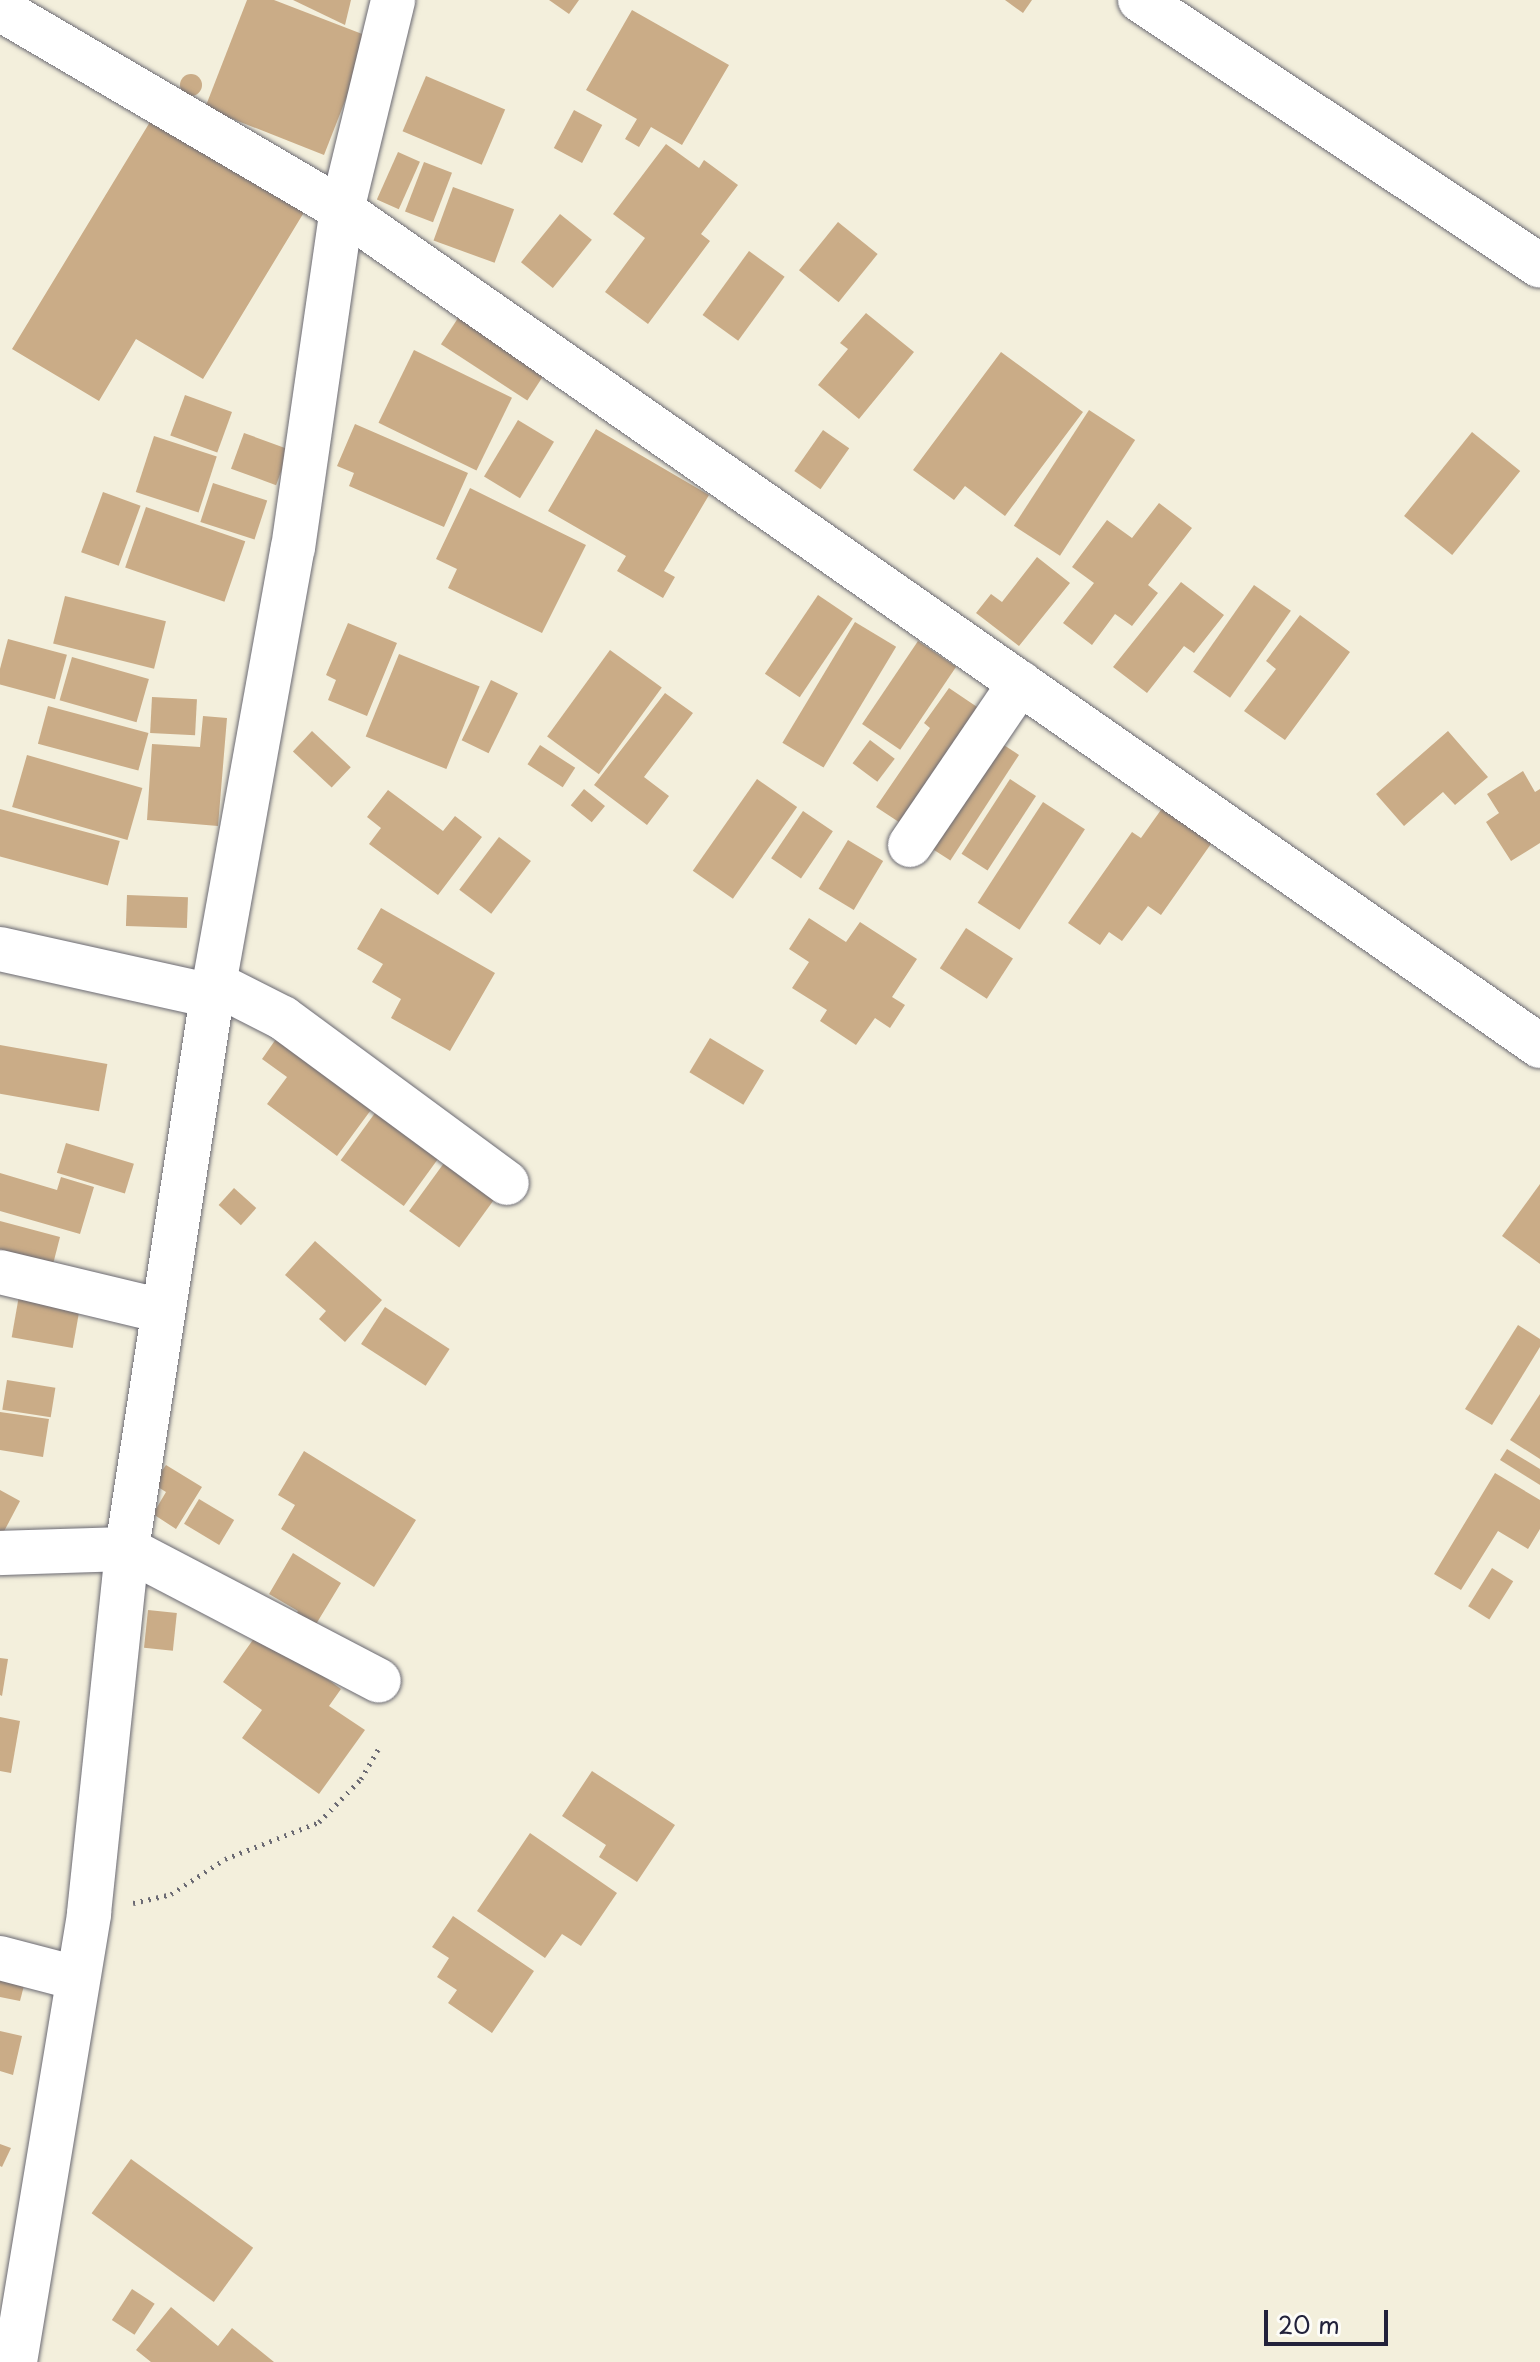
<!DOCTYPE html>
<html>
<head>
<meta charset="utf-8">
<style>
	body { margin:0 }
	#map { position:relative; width:1540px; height:2362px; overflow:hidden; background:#f3efdc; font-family:"Playpen Sans",sans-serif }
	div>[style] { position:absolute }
	.building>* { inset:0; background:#caac87; transform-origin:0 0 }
	.round { border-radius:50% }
	.path>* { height:5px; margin-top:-2.5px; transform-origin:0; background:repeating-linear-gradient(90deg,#6b6a73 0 2px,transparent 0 8px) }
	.roads { filter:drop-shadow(0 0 2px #6b6a73) drop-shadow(0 0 2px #6b6a73) }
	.street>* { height:44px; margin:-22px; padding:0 22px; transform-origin:22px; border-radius:22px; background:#fff }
	.secondary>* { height:44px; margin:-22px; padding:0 22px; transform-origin:22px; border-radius:22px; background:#fff }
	span { translate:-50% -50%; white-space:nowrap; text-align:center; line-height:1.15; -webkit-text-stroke:6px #fdfcf7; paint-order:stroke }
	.scale { position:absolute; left:1264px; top:2310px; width:124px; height:36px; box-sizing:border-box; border:4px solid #22223b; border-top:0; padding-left:10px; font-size:24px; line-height:28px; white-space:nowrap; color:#22223b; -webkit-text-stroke:6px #fdfcf7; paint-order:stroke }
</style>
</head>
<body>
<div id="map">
	<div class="building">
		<i style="clip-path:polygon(247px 0,274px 0,370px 37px,324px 155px,205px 108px)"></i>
		<i style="clip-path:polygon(293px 0,351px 0,345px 25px)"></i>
		<i style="clip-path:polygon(549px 0,579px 0,569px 14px)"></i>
		<i style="clip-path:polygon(1005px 0,1032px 0,1023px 13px)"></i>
		<i style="clip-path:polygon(632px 10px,729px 65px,682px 145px,651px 127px,639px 147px,625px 139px,637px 119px,586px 90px)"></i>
		<i class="round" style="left:180px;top:74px;width:22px;height:22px"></i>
		<i style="left:426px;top:76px;width:86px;height:60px;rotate:23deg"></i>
		<i style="left:574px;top:110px;width:32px;height:43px;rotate:28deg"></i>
		<i style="clip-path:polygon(153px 117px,306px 209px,203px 379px,136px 339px,99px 401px,12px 349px)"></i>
		<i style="clip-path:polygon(666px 144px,699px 168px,704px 160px,738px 185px,701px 234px,710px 241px,648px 324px,605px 292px,645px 238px,613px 214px)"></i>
		<i style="left:398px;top:152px;width:24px;height:52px;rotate:24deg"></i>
		<i style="left:424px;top:162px;width:30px;height:53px;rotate:21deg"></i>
		<i style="left:453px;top:187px;width:65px;height:57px;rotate:20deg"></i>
		<i style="left:560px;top:214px;width:41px;height:62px;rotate:39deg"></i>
		<i style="left:838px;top:222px;width:51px;height:62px;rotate:39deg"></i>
		<i style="left:749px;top:251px;width:44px;height:79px;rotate:36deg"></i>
		<i style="clip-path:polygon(866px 313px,914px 352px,859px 419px,818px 385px,848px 349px,840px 343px)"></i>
		<i style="left:460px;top:315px;width:103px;height:35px;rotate:33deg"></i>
		<i style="left:414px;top:350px;width:109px;height:81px;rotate:26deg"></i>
		<i style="clip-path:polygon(1001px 352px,1083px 412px,1005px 516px,965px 486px,954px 500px,913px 470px)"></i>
		<i style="left:185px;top:395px;width:50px;height:43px;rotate:20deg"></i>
		<i style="left:1089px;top:410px;width:55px;height:138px;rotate:33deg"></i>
		<i style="left:518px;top:420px;width:42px;height:66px;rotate:31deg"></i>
		<i style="clip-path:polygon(355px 424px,468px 473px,444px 527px,349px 486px,354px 473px,337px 466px)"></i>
		<i style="clip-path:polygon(596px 429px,709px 495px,664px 571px,675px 577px,663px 598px,617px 571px,626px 556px,548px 511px)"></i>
		<i style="left:823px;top:430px;width:32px;height:50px;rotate:35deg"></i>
		<i style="left:1472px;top:432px;width:62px;height:108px;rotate:39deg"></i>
		<i style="left:244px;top:433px;width:48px;height:38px;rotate:20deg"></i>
		<i style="left:154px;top:436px;width:66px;height:59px;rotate:18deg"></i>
		<i style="left:213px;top:483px;width:57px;height:41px;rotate:18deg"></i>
		<i style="clip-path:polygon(470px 488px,586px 545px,542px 633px,448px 588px,457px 569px,436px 559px)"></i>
		<i style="left:103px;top:492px;width:40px;height:64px;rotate:20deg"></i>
		<i style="clip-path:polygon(1159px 503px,1192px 528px,1148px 585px,1158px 593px,1132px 626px,1115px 614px,1092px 645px,1063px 623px,1094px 583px,1072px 567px,1107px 520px,1132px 538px)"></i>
		<i style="left:146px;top:507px;width:105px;height:64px;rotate:19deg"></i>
		<i style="clip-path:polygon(1037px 557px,1070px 583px,1019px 646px,976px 613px,991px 594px,1002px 602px)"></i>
		<i style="clip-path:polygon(1181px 582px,1224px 615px,1194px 653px,1184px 646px,1147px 693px,1113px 667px)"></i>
		<i style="left:1254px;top:585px;width:45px;height:106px;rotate:35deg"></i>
		<i style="left:818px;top:595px;width:42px;height:95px;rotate:34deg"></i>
		<i style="left:65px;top:596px;width:104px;height:49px;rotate:14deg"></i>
		<i style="clip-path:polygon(1300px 615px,1350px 652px,1285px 740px,1244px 711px,1276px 669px,1266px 661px)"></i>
		<i style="left:855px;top:622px;width:48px;height:141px;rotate:31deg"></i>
		<i style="clip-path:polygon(348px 623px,397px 643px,367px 716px,328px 700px,336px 680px,326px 675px)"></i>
		<i style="left:8px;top:639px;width:61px;height:46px;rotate:15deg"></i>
		<i style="left:918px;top:641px;width:46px;height:100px;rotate:34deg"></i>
		<i style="left:610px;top:650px;width:64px;height:107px;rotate:36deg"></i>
		<i style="left:399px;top:654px;width:87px;height:89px;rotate:22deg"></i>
		<i style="left:72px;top:657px;width:80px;height:45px;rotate:16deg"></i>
		<i style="left:491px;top:680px;width:30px;height:67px;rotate:26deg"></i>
		<i style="clip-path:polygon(949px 688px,986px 713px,908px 828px,876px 807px,930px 728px,924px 723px)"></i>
		<i style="clip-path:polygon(665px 693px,693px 713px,644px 777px,669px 796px,647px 825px,594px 785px)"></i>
		<i style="left:152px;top:697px;width:45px;height:36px;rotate:3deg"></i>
		<i style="left:48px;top:706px;width:104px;height:39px;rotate:15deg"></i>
		<i style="clip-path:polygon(203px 716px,227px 718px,218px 826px,147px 820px,152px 744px,200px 747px)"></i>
		<i style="left:312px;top:731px;width:53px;height:28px;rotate:43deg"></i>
		<i style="clip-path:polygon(1448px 731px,1488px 777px,1455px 805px,1443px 792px,1404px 826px,1376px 794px)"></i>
		<i style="left:993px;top:738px;width:31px;height:126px;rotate:33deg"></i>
		<i style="left:870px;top:740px;width:31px;height:29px;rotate:37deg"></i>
		<i style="left:540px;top:745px;width:42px;height:23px;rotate:33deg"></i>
		<i style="left:27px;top:755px;width:120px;height:54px;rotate:16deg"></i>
		<i style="clip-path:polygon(1523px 771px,1535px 792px,1540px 789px,1540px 843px,1511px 861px,1486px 822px,1499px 813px,1487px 794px)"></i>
		<i style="left:757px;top:779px;width:49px;height:112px;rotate:35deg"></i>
		<i style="left:1010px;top:779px;width:31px;height:89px;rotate:33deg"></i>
		<i style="left:584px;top:789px;width:27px;height:21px;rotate:39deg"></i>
		<i style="clip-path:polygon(388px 790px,443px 831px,455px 816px,482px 837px,438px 895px,369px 844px,381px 828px,367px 817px)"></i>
		<i style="left:1043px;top:802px;width:50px;height:120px;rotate:33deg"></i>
		<i style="clip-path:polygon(1163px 807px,1213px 841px,1161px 915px,1148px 906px,1122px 941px,1109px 932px,1100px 945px,1068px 923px,1132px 832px,1141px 838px)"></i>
		<i style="left:0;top:809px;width:124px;height:46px;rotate:15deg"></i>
		<i style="left:803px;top:811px;width:36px;height:57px;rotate:34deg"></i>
		<i style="left:499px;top:837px;width:40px;height:66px;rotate:37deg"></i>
		<i style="left:848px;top:840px;width:41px;height:57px;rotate:31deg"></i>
		<i style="left:127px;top:895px;width:61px;height:31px;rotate:2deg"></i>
		<i style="clip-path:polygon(381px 908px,495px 973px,450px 1051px,391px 1018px,401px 999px,372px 982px,383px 964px,357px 949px)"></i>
		<i style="clip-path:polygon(809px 918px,846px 942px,860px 922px,917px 959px,892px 997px,905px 1005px,890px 1028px,875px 1018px,856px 1045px,820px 1021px,827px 1010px,792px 988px,809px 962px,789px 949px)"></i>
		<i style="left:966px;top:928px;width:56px;height:48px;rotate:33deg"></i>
		<i style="clip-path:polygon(283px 1029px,379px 1099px,337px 1156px,267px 1104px,287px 1077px,262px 1059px)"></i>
		<i style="left:710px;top:1038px;width:63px;height:40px;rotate:31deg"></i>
		<i style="left:0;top:1045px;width:109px;height:48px;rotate:10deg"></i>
		<i style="left:383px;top:1102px;width:78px;height:72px;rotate:36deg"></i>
		<i style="left:66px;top:1143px;width:71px;height:31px;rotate:17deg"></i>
		<i style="left:452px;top:1152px;width:62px;height:73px;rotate:36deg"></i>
		<i style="clip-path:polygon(0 1173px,57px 1190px,61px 1177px,94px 1187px,80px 1234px,0 1211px)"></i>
		<i style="clip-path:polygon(1540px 1184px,1540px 1264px,1502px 1236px)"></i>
		<i style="left:234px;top:1188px;width:30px;height:23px;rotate:42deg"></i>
		<i style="clip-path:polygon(0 1221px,60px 1237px,50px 1276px,0 1263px)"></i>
		<i style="clip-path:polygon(315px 1241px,382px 1300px,345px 1342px,319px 1319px,326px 1311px,285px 1275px)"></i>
		<i style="left:20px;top:1290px;width:62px;height:48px;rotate:10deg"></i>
		<i style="left:385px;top:1307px;width:77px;height:44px;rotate:33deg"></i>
		<i style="clip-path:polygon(1518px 1325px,1540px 1339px,1540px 1347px,1492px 1425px,1465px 1409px)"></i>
		<i style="left:7px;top:1380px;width:49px;height:30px;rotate:9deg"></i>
		<i style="clip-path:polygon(1540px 1394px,1540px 1459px,1510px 1440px)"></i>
		<i style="clip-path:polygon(0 1412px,49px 1419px,43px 1457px,0 1450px)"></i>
		<i style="clip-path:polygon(1507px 1449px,1540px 1469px,1540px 1485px,1500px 1460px)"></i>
		<i style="clip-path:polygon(304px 1451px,416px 1520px,374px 1587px,281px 1529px,295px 1505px,278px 1495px)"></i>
		<i style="clip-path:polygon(166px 1465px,202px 1487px,176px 1529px,153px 1514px,166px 1492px,153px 1484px)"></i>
		<i style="clip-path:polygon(1495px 1473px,1540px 1500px,1540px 1529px,1528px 1549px,1498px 1531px,1461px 1590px,1434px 1574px)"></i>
		<i style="clip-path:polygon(0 1490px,20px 1501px,0 1539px)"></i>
		<i style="left:199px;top:1499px;width:41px;height:29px;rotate:31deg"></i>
		<i style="clip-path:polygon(293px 1553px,341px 1583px,307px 1639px,288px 1627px,298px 1611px,269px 1594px)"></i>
		<i style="left:1492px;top:1568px;width:25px;height:45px;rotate:32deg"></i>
		<i style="left:148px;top:1610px;width:29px;height:38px;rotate:6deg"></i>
		<i style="clip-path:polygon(260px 1630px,341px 1689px,329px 1706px,365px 1730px,319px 1794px,242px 1738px,262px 1710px,223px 1682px)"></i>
		<i style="clip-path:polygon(0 1658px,8px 1659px,2px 1696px,0 1695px)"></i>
		<i style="clip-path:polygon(0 1717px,20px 1721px,11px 1773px,0 1771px)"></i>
		<i style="clip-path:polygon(592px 1771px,675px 1825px,637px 1882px,599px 1857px,606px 1845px,562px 1816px)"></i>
		<i style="clip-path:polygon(530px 1833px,617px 1893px,581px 1946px,562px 1934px,545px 1958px,477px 1911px)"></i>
		<i style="clip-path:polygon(453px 1916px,534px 1971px,492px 2033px,448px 2003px,457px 1990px,437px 1977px,449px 1958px,432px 1947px)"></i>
		<i style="clip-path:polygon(0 1968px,27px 1974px,20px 2001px,0 1997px)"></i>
		<i style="clip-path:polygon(0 2031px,22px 2036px,13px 2075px,0 2071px)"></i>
		<i style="clip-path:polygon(0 2144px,11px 2148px,2px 2167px,0 2166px)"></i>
		<i style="left:131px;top:2159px;width:151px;height:67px;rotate:36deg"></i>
		<i style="left:132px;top:2289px;width:27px;height:37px;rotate:33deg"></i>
		<i style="clip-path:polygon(171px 2307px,218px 2346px,232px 2328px,274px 2362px,151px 2362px,136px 2350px)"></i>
	</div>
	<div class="path">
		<i style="left:133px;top:1903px;width:39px;rotate:-13deg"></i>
		<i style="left:171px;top:1894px;width:64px;rotate:-32.9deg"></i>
		<i style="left:225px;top:1859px;width:101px;rotate:-21.5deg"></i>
		<i style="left:319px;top:1822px;width:60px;rotate:-45.7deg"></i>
		<i style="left:361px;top:1779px;width:39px;rotate:-60deg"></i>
	</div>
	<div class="roads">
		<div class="street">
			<i style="left:1140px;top:0;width:480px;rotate:33.6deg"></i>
			<i style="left:0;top:9px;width:397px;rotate:30.4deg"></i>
			<i style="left:910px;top:845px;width:196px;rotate:-55.8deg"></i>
			<i style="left:0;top:949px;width:217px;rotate:12.5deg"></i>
			<i style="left:214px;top:983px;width:77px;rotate:26.9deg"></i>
			<i style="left:283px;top:1018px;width:278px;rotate:36.4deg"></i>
			<i style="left:0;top:1272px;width:167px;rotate:13.5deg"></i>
			<i style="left:0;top:1553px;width:127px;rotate:-1.8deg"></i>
			<i style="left:127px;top:1549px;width:284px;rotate:27.6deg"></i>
			<i style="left:0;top:1958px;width:80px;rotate:14.6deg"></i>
		</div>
		<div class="secondary">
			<i style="left:342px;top:210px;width:1461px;rotate:34.91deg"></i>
			<i style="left:15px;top:2362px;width:455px;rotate:-80.6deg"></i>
			<i style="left:89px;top:1913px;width:366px;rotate:-84deg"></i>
			<i style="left:127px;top:1549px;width:559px;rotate:-81.26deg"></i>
			<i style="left:212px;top:996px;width:455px;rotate:-79.8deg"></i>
			<i style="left:293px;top:548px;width:342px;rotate:-81.8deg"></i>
			<i style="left:342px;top:210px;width:216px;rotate:-76.3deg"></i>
		</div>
	</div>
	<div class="scale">20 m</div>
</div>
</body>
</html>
